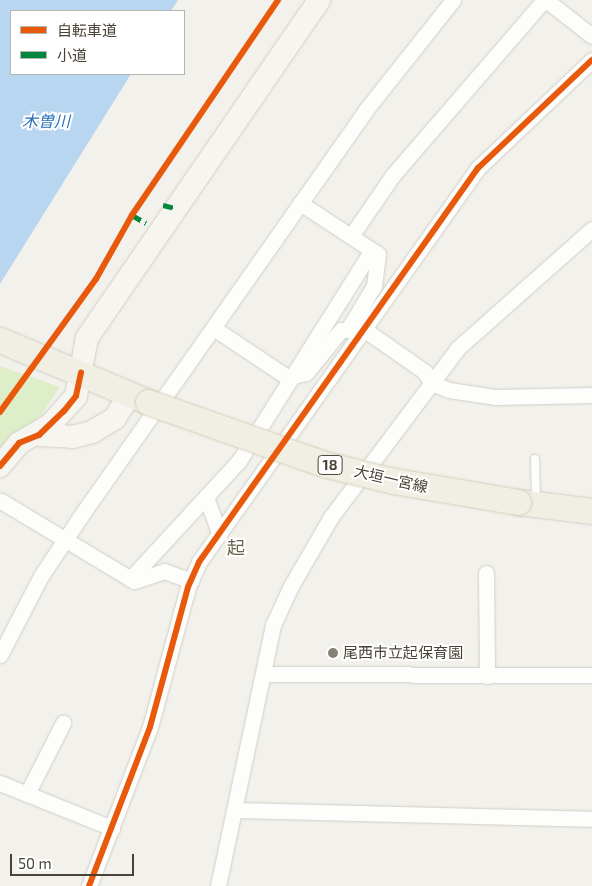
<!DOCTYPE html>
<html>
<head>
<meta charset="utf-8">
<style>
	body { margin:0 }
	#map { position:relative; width:592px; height:886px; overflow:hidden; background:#f2f1eb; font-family:"Exo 2","Noto Sans JP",sans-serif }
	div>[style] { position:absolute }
	.green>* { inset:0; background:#ddeec9 }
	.water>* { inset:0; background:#b9d6f1 }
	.roads { filter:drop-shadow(0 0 1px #d0cec8) drop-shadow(0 0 1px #d0cec8) }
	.lane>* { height:8px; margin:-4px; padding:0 4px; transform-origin:4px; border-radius:4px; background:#fdfdfc }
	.street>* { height:15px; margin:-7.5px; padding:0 7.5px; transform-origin:7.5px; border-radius:7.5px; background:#fdfdfc }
	.secondary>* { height:22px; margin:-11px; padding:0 11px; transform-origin:11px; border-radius:11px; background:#f7f5ef }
	.primary>* { height:25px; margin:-12.5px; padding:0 12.5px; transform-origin:12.5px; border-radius:12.5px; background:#f1efe4 }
	.bridges { filter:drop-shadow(0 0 1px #d5cfb7) drop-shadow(0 0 1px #d5cfb7) }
	.primary-bridge>* { height:25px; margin:-12.5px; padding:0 12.5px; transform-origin:12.5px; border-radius:12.5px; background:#f1efe4 }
	.quiet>* { height:5px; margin-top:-2.5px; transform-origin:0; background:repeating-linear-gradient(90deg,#00873e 0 10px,transparent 0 15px) }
	.cycleway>* { height:6px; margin:-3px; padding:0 3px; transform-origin:3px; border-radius:3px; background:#e8590c }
	.dots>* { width:14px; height:14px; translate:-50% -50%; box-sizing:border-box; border:2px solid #fff; border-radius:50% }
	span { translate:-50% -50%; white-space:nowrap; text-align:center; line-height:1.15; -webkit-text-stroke:4px #fff; paint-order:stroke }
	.shield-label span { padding:1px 4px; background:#fff; border:1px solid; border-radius:4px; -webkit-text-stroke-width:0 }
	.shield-label { font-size:14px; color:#494336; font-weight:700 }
	.street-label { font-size:15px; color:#494336 }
	.poi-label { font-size:15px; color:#494336 }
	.left { translate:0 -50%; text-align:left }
	.water-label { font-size:16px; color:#2871bb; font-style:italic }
	.quarter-label { font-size:18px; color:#6c624c }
	.legend { position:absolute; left:10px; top:10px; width:175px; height:65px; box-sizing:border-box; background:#fff; border:1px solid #b6b4af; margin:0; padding:6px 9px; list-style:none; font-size:15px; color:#494336 }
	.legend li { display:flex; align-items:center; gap:10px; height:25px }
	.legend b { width:25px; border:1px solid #b6b4af }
	.scale { position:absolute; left:10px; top:854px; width:124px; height:22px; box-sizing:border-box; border:2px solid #494336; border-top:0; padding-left:6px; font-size:15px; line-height:18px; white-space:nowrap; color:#494336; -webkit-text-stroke:4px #fff; paint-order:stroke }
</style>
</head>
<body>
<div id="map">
	<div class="green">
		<i style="clip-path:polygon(0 366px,60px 387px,37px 421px,0 451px)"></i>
	</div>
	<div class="water">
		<i style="clip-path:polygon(0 0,178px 0,171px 11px,11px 11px,11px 74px,131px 74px,0 284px)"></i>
	</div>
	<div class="roads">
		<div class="lane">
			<i style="left:535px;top:459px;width:41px;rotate:88.6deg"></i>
		</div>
		<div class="street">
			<i style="left:546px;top:0;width:58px;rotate:38deg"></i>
			<i style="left:300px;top:203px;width:93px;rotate:33.2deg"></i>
			<i style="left:378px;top:254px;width:32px;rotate:97deg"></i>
			<i style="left:374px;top:286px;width:50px;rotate:121.2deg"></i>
			<i style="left:351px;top:236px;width:74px;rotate:-55.5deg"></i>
			<i style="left:393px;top:175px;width:231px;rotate:-49.2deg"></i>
			<i style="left:215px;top:329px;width:87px;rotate:33.7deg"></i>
			<i style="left:287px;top:377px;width:19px;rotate:-12deg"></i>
			<i style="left:306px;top:373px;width:55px;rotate:-50.9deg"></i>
			<i style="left:341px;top:330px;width:24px"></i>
			<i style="left:365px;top:330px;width:73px;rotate:35deg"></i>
			<i style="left:425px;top:372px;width:13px;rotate:61deg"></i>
			<i style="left:431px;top:383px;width:19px;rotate:21deg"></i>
			<i style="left:449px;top:390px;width:48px;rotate:8.5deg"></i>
			<i style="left:496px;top:397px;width:96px;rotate:-1.2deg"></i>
			<i style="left:206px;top:497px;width:40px;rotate:69.8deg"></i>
			<i style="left:1px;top:501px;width:155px;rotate:31deg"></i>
			<i style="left:134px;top:581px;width:32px;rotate:-18deg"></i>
			<i style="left:164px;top:571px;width:29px;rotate:20deg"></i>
			<i style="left:486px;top:573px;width:103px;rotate:89.4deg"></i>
			<i style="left:130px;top:579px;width:161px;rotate:-47.3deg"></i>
			<i style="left:239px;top:461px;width:249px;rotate:-57.8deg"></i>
			<i style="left:0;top:655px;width:89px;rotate:-62.6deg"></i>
			<i style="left:41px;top:576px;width:71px;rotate:-56.5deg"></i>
			<i style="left:80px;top:517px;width:496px;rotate:-54.9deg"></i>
			<i style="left:365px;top:111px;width:142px;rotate:-51.6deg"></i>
			<i style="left:265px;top:674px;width:327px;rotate:0.2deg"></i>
			<i style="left:0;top:783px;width:121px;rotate:21.9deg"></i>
			<i style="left:27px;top:794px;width:80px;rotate:-63.1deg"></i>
			<i style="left:235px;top:810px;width:357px;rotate:1.4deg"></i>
			<i style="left:89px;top:886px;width:170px;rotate:-69deg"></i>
			<i style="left:150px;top:727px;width:145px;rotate:-74.8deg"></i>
			<i style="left:188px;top:587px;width:27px;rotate:-66deg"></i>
			<i style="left:199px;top:562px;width:483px;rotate:-54.7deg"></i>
			<i style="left:478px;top:168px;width:157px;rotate:-43.5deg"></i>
			<i style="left:218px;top:886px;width:267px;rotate:-78.1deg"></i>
			<i style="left:273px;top:625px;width:43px;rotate:-65.2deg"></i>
			<i style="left:291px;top:586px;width:80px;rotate:-59.9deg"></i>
			<i style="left:331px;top:517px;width:211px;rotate:-53.1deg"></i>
			<i style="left:458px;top:348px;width:179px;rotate:-41.6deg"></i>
		</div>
		<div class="secondary">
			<i style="left:39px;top:435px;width:34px;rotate:3deg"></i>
			<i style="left:73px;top:437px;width:20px;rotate:-15deg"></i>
			<i style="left:92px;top:432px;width:27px;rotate:-31deg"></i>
			<i style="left:115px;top:418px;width:28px;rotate:-58deg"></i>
			<i style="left:0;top:466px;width:30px;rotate:-50deg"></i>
			<i style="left:19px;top:443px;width:36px;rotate:-30deg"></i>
			<i style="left:50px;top:425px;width:39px;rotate:-48deg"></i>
			<i style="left:76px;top:396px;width:59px;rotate:-79.3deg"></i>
			<i style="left:87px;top:338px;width:410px;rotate:-55.5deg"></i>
		</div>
		<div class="primary">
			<i style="left:0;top:340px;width:160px;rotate:22.7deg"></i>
			<i style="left:518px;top:502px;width:75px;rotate:6.9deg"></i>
		</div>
	</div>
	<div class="bridges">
		<div class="primary-bridge">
			<i style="left:148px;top:402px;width:187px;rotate:19.4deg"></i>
			<i style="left:324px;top:464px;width:72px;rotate:13.7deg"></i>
			<i style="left:394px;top:481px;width:126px;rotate:9.6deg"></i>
		</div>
	</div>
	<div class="quiet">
		<i style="left:163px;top:205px;width:12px;rotate:14deg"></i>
		<i style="left:132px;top:215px;width:16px;rotate:30deg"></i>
	</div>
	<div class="cycleway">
		<i style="left:0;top:412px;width:164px;rotate:-54.2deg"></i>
		<i style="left:96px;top:279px;width:73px;rotate:-60.6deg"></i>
		<i style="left:132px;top:215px;width:260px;rotate:-55.8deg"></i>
		<i style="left:0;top:466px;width:30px;rotate:-50deg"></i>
		<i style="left:19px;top:443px;width:22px;rotate:-22deg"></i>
		<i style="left:39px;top:435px;width:35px;rotate:-44deg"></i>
		<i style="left:64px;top:411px;width:19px;rotate:-51deg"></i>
		<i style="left:76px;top:396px;width:24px;rotate:-78deg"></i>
		<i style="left:89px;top:886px;width:170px;rotate:-69deg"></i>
		<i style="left:150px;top:727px;width:145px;rotate:-74.8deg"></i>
		<i style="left:188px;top:587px;width:27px;rotate:-66deg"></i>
		<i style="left:199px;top:562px;width:483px;rotate:-54.7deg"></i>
		<i style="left:478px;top:168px;width:157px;rotate:-43.5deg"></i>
	</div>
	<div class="dots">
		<i style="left:333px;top:653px;background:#848075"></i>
	</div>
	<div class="shield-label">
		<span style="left:330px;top:465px">18</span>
	</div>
	<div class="street-label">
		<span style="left:391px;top:479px;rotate:13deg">大垣一宮線</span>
	</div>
	<div class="poi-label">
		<span class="left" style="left:343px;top:653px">尾西市立起保育園</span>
	</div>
	<div class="water-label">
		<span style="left:46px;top:121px">木曽川</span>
	</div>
	<div class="quarter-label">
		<span style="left:236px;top:547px">起</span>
	</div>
	<ul class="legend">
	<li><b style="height:6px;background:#e8590c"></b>自転車道</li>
	<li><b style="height:6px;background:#00873e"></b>小道</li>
	</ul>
	<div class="scale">50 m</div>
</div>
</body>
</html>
